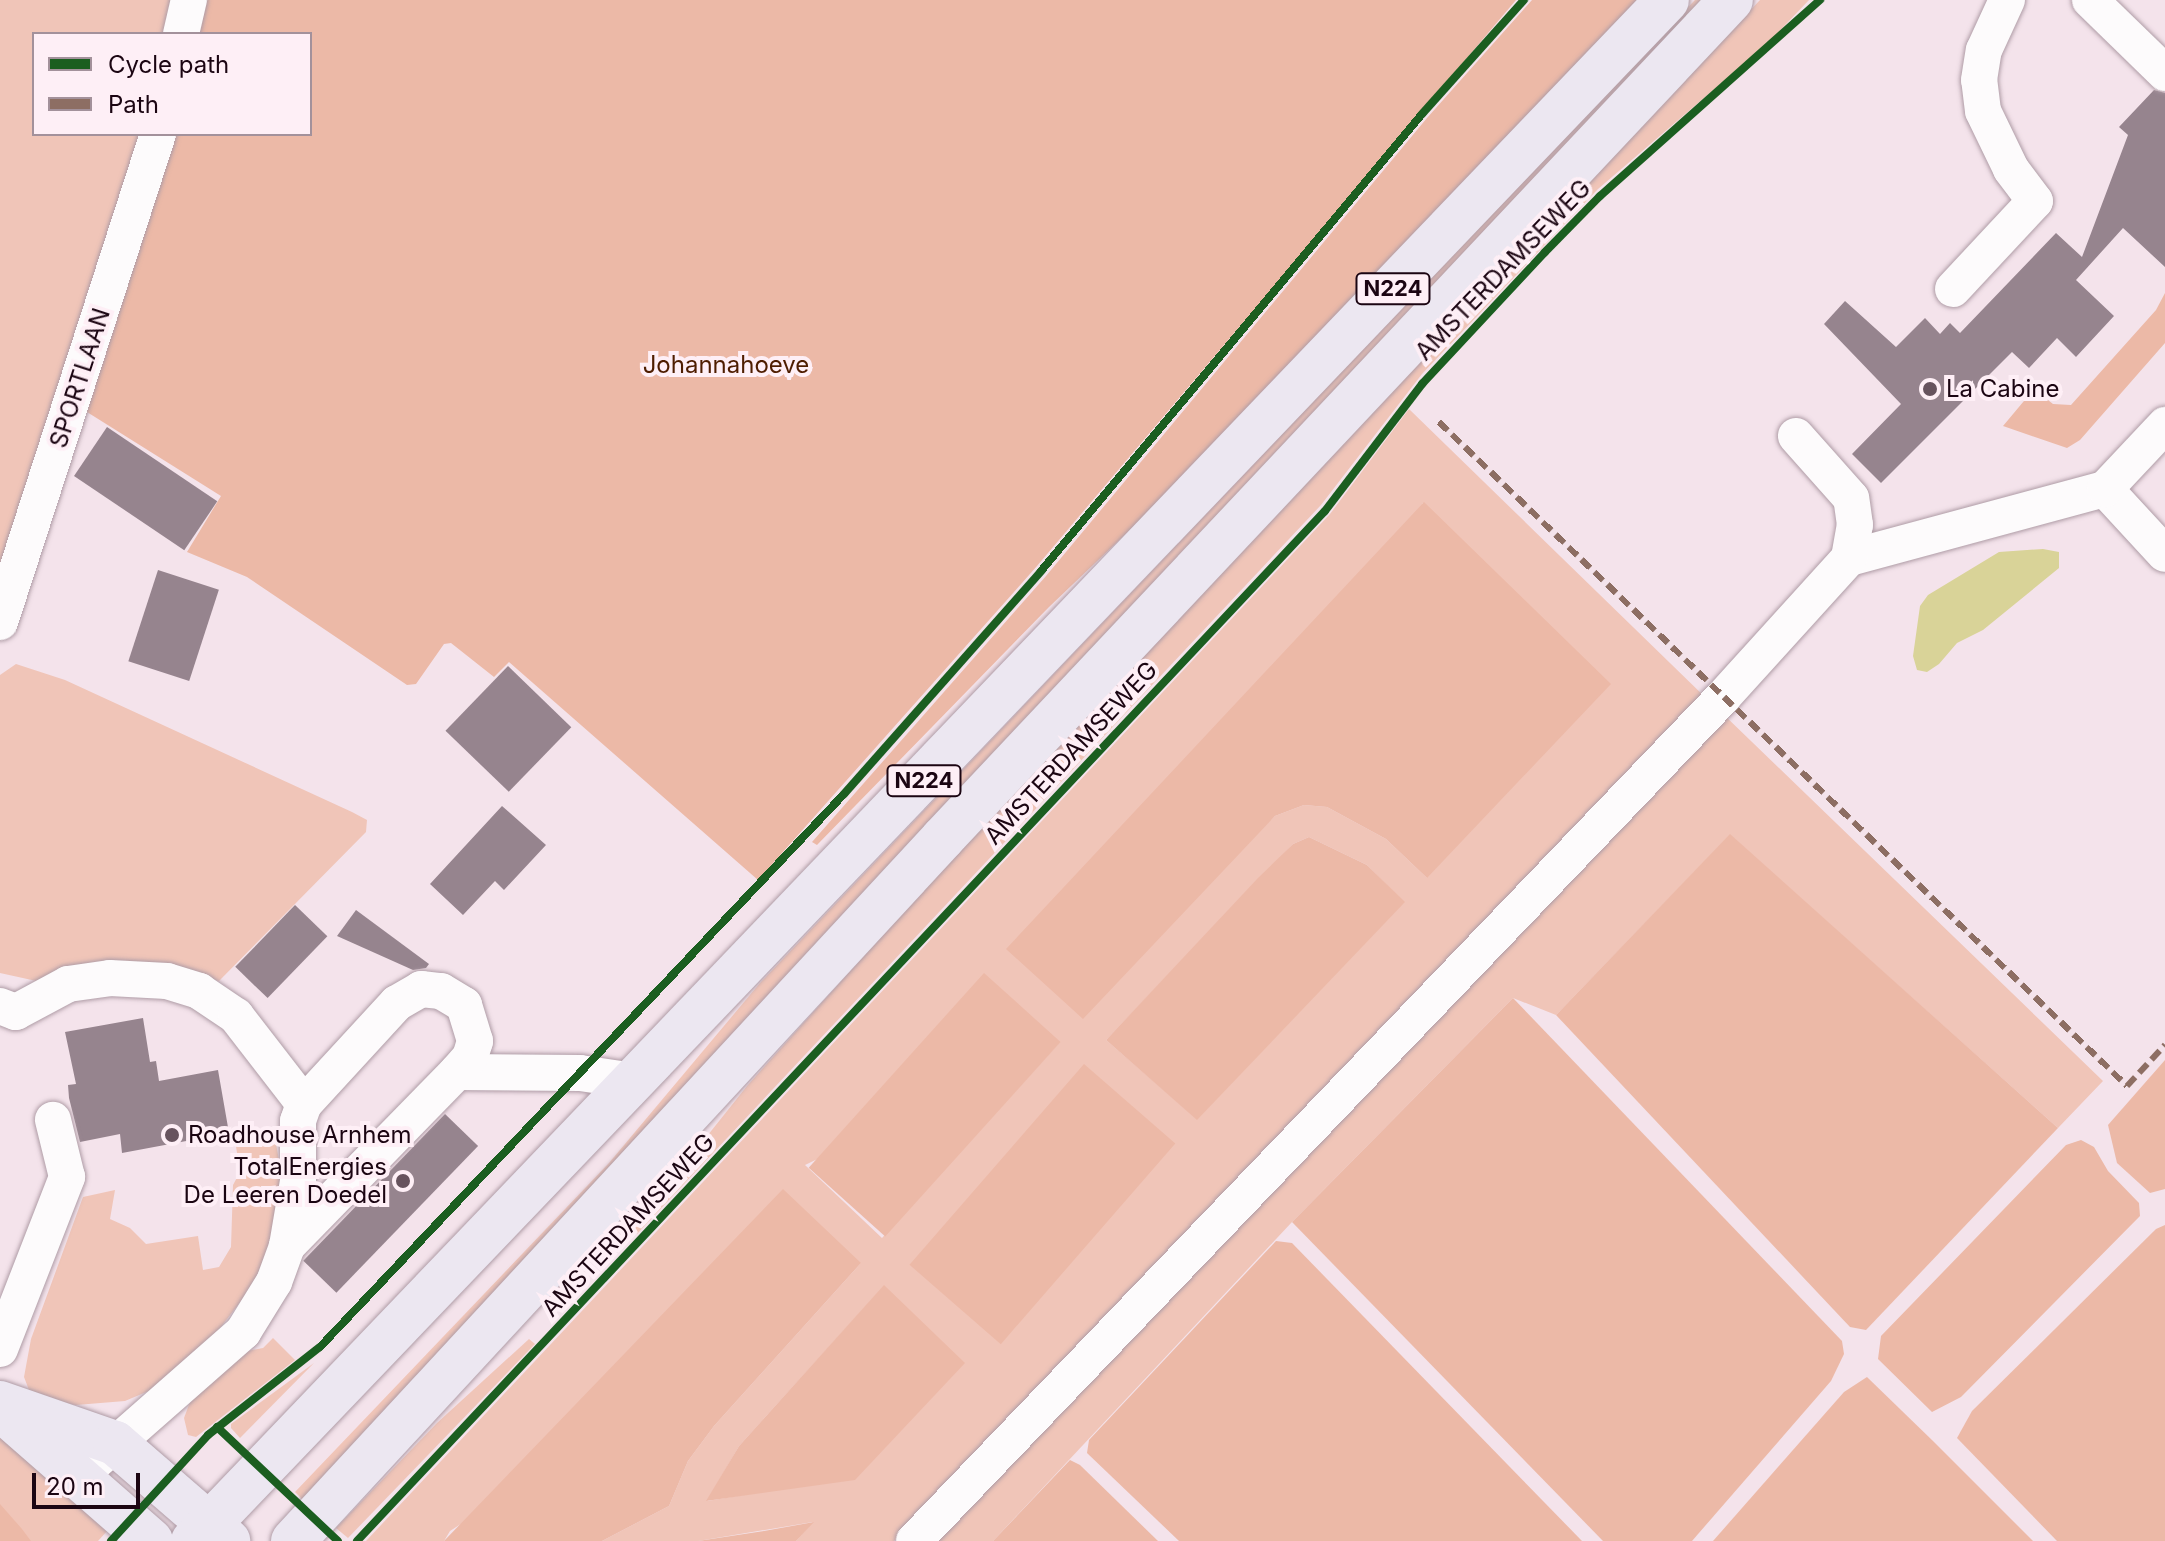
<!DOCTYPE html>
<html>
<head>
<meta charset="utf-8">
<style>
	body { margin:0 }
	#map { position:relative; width:2165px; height:1541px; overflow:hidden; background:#f4e3eb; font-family:Inter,sans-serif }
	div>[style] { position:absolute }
	.green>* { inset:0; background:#f0c5b8 }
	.forest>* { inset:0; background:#ecb9a7; transform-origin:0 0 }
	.water>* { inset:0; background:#d9d398 }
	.building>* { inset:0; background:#96848e; transform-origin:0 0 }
	.roads { filter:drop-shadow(0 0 2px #af9ca6) drop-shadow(0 0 2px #af9ca6) }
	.minor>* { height:36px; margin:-18px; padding:0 18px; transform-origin:18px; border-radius:18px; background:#fdfbfc }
	.major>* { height:44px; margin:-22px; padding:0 22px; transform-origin:22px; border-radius:22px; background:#ece7f1 }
	.quiet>* { height:6px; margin-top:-3px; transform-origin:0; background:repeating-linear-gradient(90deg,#8d6e63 0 12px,transparent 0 18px) }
	.cycleway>* { height:8px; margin:-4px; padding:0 4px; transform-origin:4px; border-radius:4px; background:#1b5e20 }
	.dots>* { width:22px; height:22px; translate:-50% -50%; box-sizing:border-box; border:4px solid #feeff6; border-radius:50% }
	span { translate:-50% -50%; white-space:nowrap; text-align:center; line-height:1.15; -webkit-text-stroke:8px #feeff6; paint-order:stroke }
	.shield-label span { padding:2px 6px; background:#feeff6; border:2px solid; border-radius:6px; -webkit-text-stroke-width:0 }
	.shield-label { font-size:22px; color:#1b0512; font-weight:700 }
	.street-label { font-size:24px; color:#1b0512 }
	.park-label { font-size:24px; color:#4e1d00 }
	.poi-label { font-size:24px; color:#1b0512 }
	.left { translate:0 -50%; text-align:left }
	.right { translate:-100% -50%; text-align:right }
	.legend { position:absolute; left:32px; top:32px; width:280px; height:104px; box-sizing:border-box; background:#feeff6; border:2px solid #a3919b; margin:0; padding:10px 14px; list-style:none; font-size:24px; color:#1b0512 }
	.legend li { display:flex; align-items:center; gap:16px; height:40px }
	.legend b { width:40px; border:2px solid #a3919b }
	.scale { position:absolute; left:32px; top:1473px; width:108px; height:36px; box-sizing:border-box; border:4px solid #1b0512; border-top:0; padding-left:10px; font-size:24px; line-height:28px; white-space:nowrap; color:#1b0512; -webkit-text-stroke:6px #feeff6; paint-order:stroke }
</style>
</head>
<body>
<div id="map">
	<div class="green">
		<i style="clip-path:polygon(0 0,180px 0,172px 34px,34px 34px,34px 134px,148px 134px,0 592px)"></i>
		<i style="clip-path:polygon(1695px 0,1705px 0,303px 1500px,295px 1492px,609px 1163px,760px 983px)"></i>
		<i style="clip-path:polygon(1760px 0,1809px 0,1769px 42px,1598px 189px,1422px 374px,1321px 505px,637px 1234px,633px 1229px,747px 1086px,933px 879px)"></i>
		<i style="clip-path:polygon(evenodd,1409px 409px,1707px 699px,894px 1541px,796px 1541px,813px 1522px,698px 1541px,602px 1541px,669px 1506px,688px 1461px,714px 1426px,861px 1263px,450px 1531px,444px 1541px,366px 1541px,1330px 514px,1409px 409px,1423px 503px,1427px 878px,1386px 839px,1327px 807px,1304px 805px,1275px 816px,1234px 855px,1423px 503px,1409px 409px,1309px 837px,1367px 865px,1404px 902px,1197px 1119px,1106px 1040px,1293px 844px,1309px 837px,1409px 409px,1060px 1042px,882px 1238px,805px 1165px,1060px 1042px,1409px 409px,884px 1286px,756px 1493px,707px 1501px,739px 1446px,884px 1286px)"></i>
		<i style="clip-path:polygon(16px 664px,65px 680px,352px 812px,367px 820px,366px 832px,219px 981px,193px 974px,41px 982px,0 973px,0 675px)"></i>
		<i style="clip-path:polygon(1722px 713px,2103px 1081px,2058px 1128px,1730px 835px,1556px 1015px,1513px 998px,1292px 1222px,993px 1541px,927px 1541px)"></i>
		<i style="clip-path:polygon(274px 1133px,286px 1198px,260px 1276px,214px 1336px,151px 1390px,125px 1401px,76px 1405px,46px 1401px,29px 1390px,24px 1377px,31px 1339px,83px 1197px,115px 1190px,110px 1219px,130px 1228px,146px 1244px,198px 1236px,203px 1270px,219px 1267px,231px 1247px,233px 1185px,240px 1172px,235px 1140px)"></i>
		<i style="clip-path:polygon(273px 1338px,295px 1360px,196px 1437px,188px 1435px,184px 1418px,190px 1402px,247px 1351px,263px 1348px)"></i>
		<i style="clip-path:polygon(529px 1339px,535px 1344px,348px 1538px,336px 1528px,437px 1423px)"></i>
		<i style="clip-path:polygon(314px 1363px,240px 1438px,231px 1428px,231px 1424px)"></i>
		<i style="clip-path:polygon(0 1426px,108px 1530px,98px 1541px,0 1541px)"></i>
	</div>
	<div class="forest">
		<i style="clip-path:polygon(198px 0,1516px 0,1037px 566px,758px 880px,509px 662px,494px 677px,451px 643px,444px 644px,416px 684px,407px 685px,247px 577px,187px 552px,221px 496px,79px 407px,167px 134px,310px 134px,310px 34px,190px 34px)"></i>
		<i style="clip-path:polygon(1532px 0,1641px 0,1199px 464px,1049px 607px,817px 845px,812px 842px,1046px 576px,1427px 118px)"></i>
		<i style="clip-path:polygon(2165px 293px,2165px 343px,2080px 440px,2067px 448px,2003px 426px,2034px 389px,2053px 404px,2071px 405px,2156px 310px)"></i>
		<i style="clip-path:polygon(1424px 502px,1611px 684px,1427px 878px,1386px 839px,1327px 807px,1304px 805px,1275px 816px,1083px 1019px,1006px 949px)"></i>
		<i style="clip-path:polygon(1730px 834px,2058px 1128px,1866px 1330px,1850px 1327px,1556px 1015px)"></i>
		<i style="clip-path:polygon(1309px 837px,1367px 865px,1405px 902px,1197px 1120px,1106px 1040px,1258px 878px,1293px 844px)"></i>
		<i style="left:984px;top:973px;width:103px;height:262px;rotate:42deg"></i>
		<i style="clip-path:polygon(1513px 998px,1842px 1341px,1844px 1354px,1831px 1381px,1692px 1541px,1603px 1541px,1292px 1222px)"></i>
		<i style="clip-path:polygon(2165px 1060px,2165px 1189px,2150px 1193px,2117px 1163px,2108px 1125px)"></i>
		<i style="left:1084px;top:1064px;width:121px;height:266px;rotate:41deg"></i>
		<i style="clip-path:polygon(2081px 1140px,2094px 1147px,2108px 1171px,2139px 1203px,2140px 1216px,1961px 1397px,1932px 1412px,1878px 1359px,1881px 1336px,2066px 1145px)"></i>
		<i style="clip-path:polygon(783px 1189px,861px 1263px,714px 1426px,688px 1461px,669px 1506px,602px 1541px,444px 1541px)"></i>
		<i style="clip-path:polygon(2165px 1225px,2165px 1541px,2057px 1541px,1957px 1438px,1972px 1411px,2156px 1229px)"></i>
		<i style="clip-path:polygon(1276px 1241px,1292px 1243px,1582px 1541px,1179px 1541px,1087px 1453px,1089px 1440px)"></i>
		<i style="clip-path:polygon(884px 1285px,965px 1363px,855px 1480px,706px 1501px,739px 1446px)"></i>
		<i style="clip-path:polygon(1867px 1377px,1934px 1442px,2033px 1541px,1713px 1541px,1844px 1392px)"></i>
		<i style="clip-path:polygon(1070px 1460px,1080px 1465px,1158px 1541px,993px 1541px)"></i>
		<i style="clip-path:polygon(0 1504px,22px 1529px,31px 1541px,0 1541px)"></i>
		<i style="clip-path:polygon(814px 1522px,796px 1541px,698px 1541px,764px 1531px)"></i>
	</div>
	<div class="water">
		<i style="clip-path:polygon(2043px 549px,2059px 552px,2059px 568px,1983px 630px,1957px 643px,1939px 664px,1927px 672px,1917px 670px,1913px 656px,1920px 606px,1928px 595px,1999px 552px)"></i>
	</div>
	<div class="building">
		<i style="clip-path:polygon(2154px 90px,2165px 93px,2165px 267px,2123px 228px,2076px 280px,2114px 316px,2076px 357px,2057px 338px,2029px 368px,2012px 352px,1881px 483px,1852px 454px,1901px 404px,1824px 324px,1845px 301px,1896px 347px,1925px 318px,1940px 334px,1950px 323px,1960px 333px,2056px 233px,2082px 257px,2128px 135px,2119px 127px)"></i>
		<i style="left:107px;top:427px;width:133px;height:59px;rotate:34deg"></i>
		<i style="left:158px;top:570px;width:64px;height:96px;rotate:18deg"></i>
		<i style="left:508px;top:666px;width:88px;height:90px;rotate:44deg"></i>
		<i style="clip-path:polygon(502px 806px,546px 845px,504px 890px,495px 881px,463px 915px,430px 884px)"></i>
		<i style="left:295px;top:905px;width:45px;height:86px;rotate:44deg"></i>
		<i style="clip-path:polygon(356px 910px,429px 964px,426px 968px,413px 970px,337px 936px)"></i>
		<i style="clip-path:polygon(143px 1018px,150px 1062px,156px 1061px,159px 1081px,218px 1070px,229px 1133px,122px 1153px,120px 1134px,80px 1142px,69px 1098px,68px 1085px,76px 1084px,65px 1032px)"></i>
		<i style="left:445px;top:1114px;width:46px;height:204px;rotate:44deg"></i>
	</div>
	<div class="roads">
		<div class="minor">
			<i style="left:2090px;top:0;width:105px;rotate:44.2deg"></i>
			<i style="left:181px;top:34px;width:35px;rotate:-77deg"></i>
			<i style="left:1953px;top:289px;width:120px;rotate:-47deg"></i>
			<i style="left:2035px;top:201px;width:40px;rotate:-127deg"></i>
			<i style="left:2011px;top:169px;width:64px;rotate:-115.8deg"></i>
			<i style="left:1983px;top:111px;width:31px;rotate:-97deg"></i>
			<i style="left:1979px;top:80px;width:30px;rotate:-81deg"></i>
			<i style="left:1984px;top:50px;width:55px;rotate:-65.3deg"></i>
			<i style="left:2105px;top:489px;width:88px;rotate:47.3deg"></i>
			<i style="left:1849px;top:558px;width:265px;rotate:-15.1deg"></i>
			<i style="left:2105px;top:489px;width:88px;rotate:-46.8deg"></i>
			<i style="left:0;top:622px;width:513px;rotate:-72.06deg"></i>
			<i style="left:0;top:1006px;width:17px;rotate:21deg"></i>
			<i style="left:16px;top:1012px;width:59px;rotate:-28.3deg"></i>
			<i style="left:68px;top:984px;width:42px;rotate:-8.1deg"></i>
			<i style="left:110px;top:978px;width:57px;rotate:3deg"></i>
			<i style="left:167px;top:981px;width:34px;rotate:17deg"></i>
			<i style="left:199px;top:991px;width:45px;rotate:34deg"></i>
			<i style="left:236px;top:1016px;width:111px;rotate:52.3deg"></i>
			<i style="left:287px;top:1246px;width:243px;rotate:-45.7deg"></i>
			<i style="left:457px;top:1072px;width:123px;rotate:0.5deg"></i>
			<i style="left:580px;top:1073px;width:55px;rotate:8.4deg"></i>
			<i style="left:0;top:1349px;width:185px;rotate:-68.7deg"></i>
			<i style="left:67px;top:1177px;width:59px;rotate:-103.8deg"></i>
			<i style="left:78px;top:1477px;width:220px;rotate:-41.3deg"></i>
			<i style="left:243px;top:1332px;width:59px;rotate:-58.2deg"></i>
			<i style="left:274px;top:1282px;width:38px;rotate:-70deg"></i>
			<i style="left:287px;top:1246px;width:66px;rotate:-80.4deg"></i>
			<i style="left:298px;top:1181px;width:60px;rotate:-90deg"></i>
			<i style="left:298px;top:1121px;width:18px;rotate:-71deg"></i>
			<i style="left:304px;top:1104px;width:137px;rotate:-47.4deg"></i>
			<i style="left:397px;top:1003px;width:28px;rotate:-30deg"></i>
			<i style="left:421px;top:989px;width:20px;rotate:6deg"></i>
			<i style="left:441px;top:991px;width:27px;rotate:31deg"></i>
			<i style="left:464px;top:1005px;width:38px;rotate:73deg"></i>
			<i style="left:475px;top:1041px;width:17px;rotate:107deg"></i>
			<i style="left:470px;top:1057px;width:20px;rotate:131deg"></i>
			<i style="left:914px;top:1541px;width:1169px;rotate:-46.21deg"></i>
			<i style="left:1723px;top:697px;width:188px;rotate:-47.8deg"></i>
			<i style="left:1849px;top:558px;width:34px;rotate:-80deg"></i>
			<i style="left:1855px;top:525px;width:27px;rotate:-98deg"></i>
			<i style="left:1851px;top:498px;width:83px;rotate:-131.6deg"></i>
		</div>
		<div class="major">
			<i style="left:0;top:1403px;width:122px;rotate:19.2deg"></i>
			<i style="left:115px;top:1443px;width:150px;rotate:40.9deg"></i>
			<i style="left:5px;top:1413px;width:194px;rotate:41.2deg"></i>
			<i style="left:193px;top:1541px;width:2132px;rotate:-46.27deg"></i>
			<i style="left:293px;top:1541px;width:957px;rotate:-47.24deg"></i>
			<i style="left:943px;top:838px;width:1150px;rotate:-46.76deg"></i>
		</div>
	</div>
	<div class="quiet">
		<i style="left:1439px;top:422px;width:956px;rotate:43.98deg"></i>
		<i style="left:2127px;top:1086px;width:56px;rotate:-47.2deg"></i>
	</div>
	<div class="cycleway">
		<i style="left:217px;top:1427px;width:166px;rotate:43.3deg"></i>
		<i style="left:111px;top:1541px;width:144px;rotate:-47.5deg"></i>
		<i style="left:208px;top:1435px;width:142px;rotate:-38.2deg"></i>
		<i style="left:320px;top:1347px;width:762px;rotate:-46.54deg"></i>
		<i style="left:844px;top:794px;width:298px;rotate:-48.5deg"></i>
		<i style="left:1041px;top:571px;width:595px;rotate:-50.18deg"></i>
		<i style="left:1422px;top:114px;width:153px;rotate:-48.2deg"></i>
		<i style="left:357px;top:1541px;width:1413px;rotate:-46.78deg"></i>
		<i style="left:1325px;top:511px;width:160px;rotate:-52.6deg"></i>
		<i style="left:1422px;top:384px;width:180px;rotate:-47deg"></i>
		<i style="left:1545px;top:252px;width:78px;rotate:-45.5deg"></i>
		<i style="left:1600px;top:196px;width:295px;rotate:-41.7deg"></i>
	</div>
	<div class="dots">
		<i style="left:1930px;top:389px;background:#67535e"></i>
		<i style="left:172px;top:1135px;background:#67535e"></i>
		<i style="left:403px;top:1181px;background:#67535e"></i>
	</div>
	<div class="shield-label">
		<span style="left:1393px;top:289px">N224</span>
		<span style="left:924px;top:781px">N224</span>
	</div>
	<div class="street-label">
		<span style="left:1503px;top:270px;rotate:-46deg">AMSTERDAMSEWEG</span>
		<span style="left:80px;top:378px;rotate:-72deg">SPORTLAAN</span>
		<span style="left:1071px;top:753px;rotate:-47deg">AMSTERDAMSEWEG</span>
		<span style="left:628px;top:1225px;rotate:-47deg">AMSTERDAMSEWEG</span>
	</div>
	<div class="park-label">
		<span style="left:726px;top:365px">Johannahoeve</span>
	</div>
	<div class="poi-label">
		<span class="left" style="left:1946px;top:389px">La Cabine</span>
		<span class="left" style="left:188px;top:1135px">Roadhouse Arnhem</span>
		<span class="right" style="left:387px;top:1181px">TotalEnergies<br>De Leeren Doedel</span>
	</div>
	<ul class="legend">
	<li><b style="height:10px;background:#1b5e20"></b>Cycle path</li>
	<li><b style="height:10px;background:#8d6e63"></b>Path</li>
	</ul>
	<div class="scale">20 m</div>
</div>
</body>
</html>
